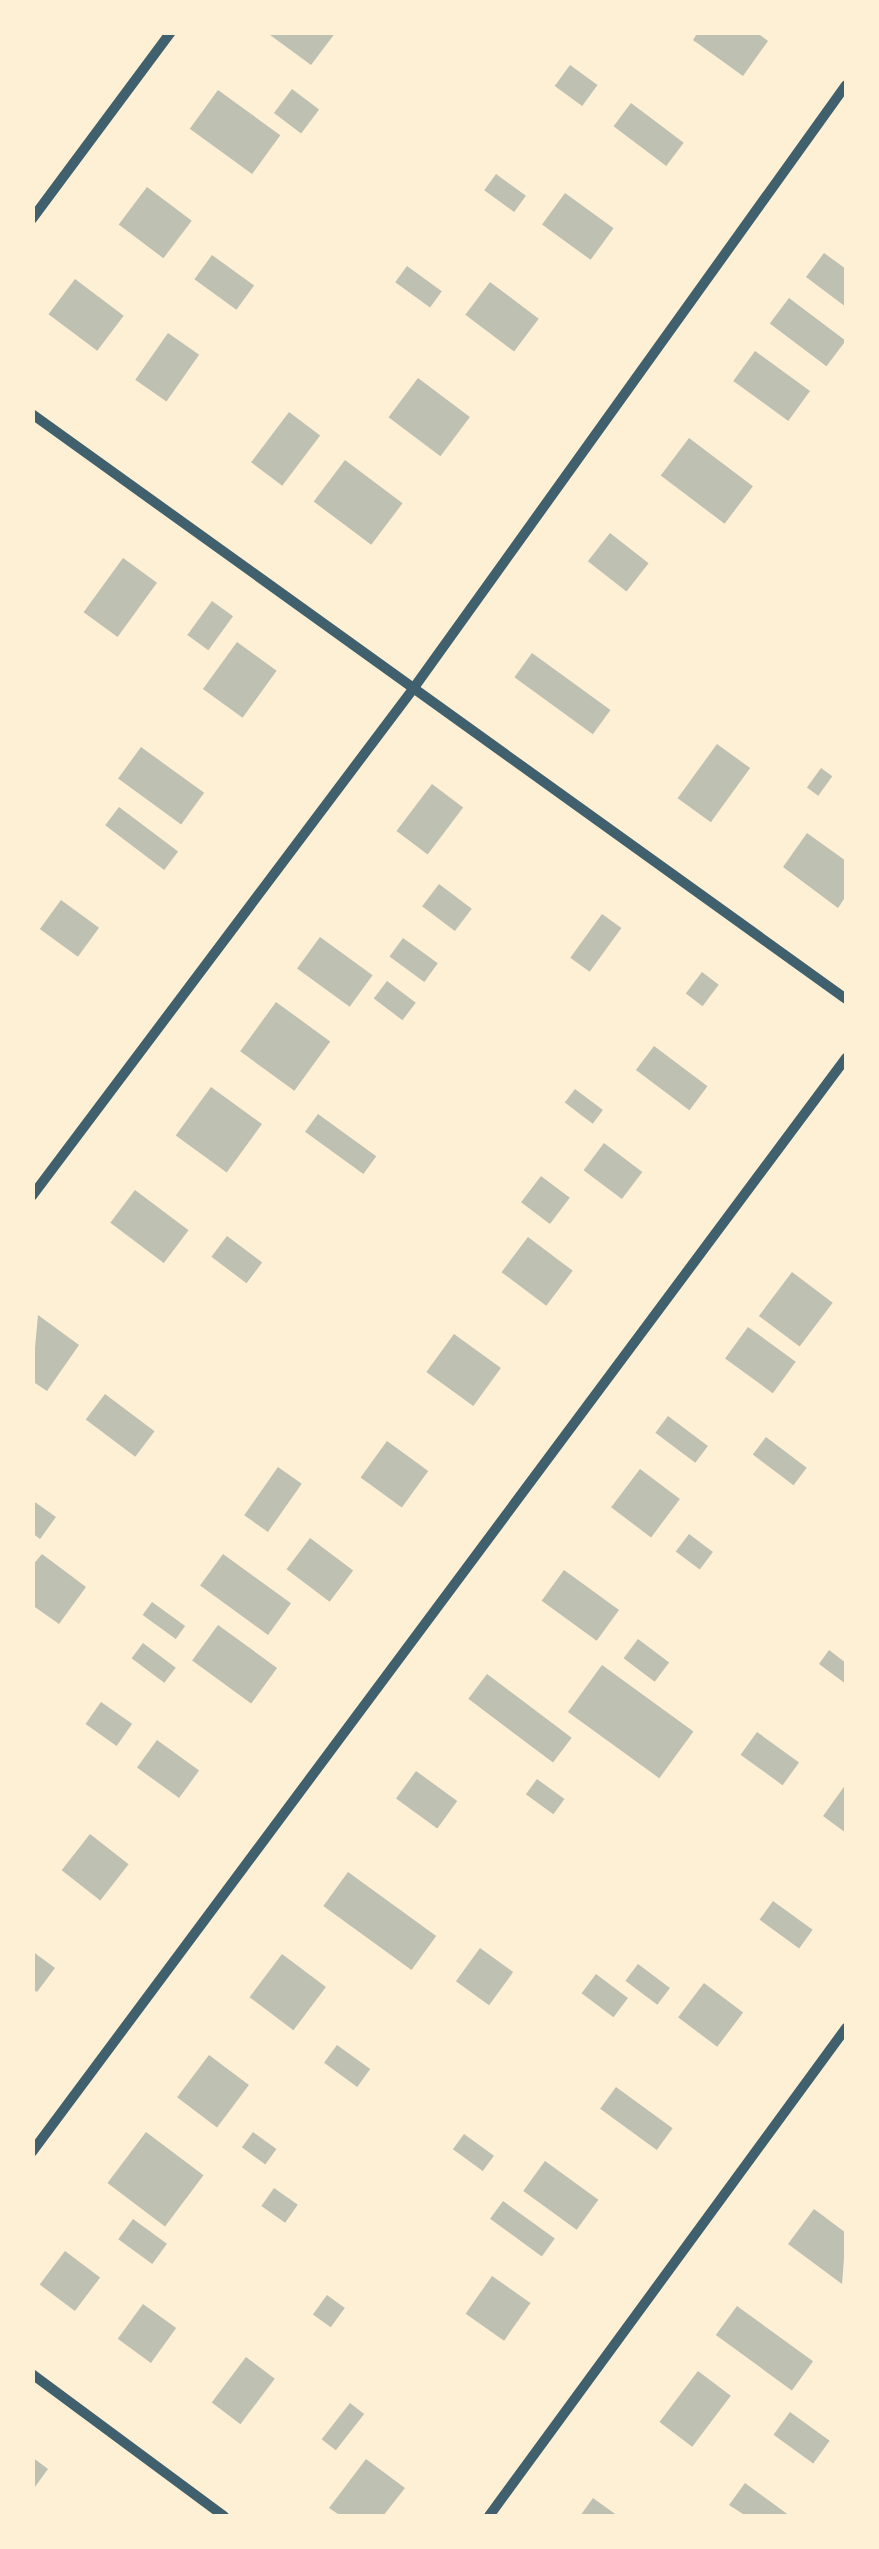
<!DOCTYPE html>
<html>
<head>
<meta charset="utf-8">
<style>
	body { margin:0 }
	#map { position:relative; width:879px; height:2549px; overflow:hidden; background:#fdf0d5; font-family:"Noto Sans",sans-serif }
	div>[style] { position:absolute }
	.building>* { inset:0; background:#bec0b2; transform-origin:0 0 }
	.minor>* { height:10px; margin:-5px; padding:0 5px; transform-origin:5px; border-radius:5px; background:#3f606c }
	span { translate:-50% -50%; white-space:nowrap; text-align:center; line-height:1.15; -webkit-text-stroke:8px #fdf0d5; paint-order:stroke }
	.frame { position:absolute; inset:0; border:35px solid #fdf0d5; pointer-events:none }
</style>
</head>
<body>
<div id="map">
	<div class="building">
		<i style="clip-path:polygon(266px 32px,336px 32px,311px 65px)"></i>
		<i style="clip-path:polygon(698px 32px,756px 32px,768px 41px,743px 76px,693px 40px)"></i>
		<i style="left:570px;top:65px;width:34px;height:26px;rotate:36deg"></i>
		<i style="left:292px;top:89px;width:34px;height:30px;rotate:37deg"></i>
		<i style="left:218px;top:90px;width:77px;height:48px;rotate:36deg"></i>
		<i style="left:631px;top:103px;width:66px;height:29px;rotate:37deg"></i>
		<i style="left:496px;top:174px;width:37px;height:20px;rotate:36deg"></i>
		<i style="left:147px;top:187px;width:56px;height:47px;rotate:37deg"></i>
		<i style="left:565px;top:193px;width:60px;height:39px;rotate:36deg"></i>
		<i style="clip-path:polygon(824px 253px,846px 269px,846px 307px,806px 277px)"></i>
		<i style="left:212px;top:255px;width:52px;height:30px;rotate:36deg"></i>
		<i style="left:407px;top:266px;width:43px;height:20px;rotate:36deg"></i>
		<i style="left:75px;top:279px;width:61px;height:44px;rotate:37deg"></i>
		<i style="left:490px;top:282px;width:61px;height:41px;rotate:37deg"></i>
		<i style="left:789px;top:298px;width:71px;height:32px;rotate:37deg"></i>
		<i style="left:168px;top:333px;width:38px;height:57px;rotate:35deg"></i>
		<i style="left:755px;top:351px;width:68px;height:37px;rotate:36deg"></i>
		<i style="left:418px;top:378px;width:65px;height:49px;rotate:37deg"></i>
		<i style="left:289px;top:412px;width:39px;height:63px;rotate:37deg"></i>
		<i style="left:689px;top:438px;width:80px;height:47px;rotate:37deg"></i>
		<i style="left:345px;top:460px;width:72px;height:52px;rotate:37deg"></i>
		<i style="left:610px;top:533px;width:49px;height:36px;rotate:38deg"></i>
		<i style="left:123px;top:558px;width:42px;height:67px;rotate:36deg"></i>
		<i style="left:212px;top:601px;width:26px;height:42px;rotate:36deg"></i>
		<i style="left:237px;top:642px;width:49px;height:58px;rotate:36deg"></i>
		<i style="left:532px;top:653px;width:97px;height:30px;rotate:36deg"></i>
		<i style="left:717px;top:744px;width:41px;height:67px;rotate:36deg"></i>
		<i style="left:141px;top:747px;width:78px;height:39px;rotate:36deg"></i>
		<i style="left:821px;top:768px;width:14px;height:24px;rotate:36deg"></i>
		<i style="left:432px;top:784px;width:39px;height:59px;rotate:37deg"></i>
		<i style="left:119px;top:807px;width:74px;height:23px;rotate:37deg"></i>
		<i style="clip-path:polygon(807px 833px,846px 861px,846px 896px,838px 908px,783px 867px)"></i>
		<i style="left:439px;top:884px;width:41px;height:28px;rotate:37deg"></i>
		<i style="left:61px;top:900px;width:47px;height:36px;rotate:36deg"></i>
		<i style="left:602px;top:914px;width:24px;height:54px;rotate:36deg"></i>
		<i style="left:320px;top:937px;width:65px;height:39px;rotate:36deg"></i>
		<i style="left:403px;top:938px;width:43px;height:23px;rotate:36deg"></i>
		<i style="left:702px;top:972px;width:21px;height:27px;rotate:37deg"></i>
		<i style="left:387px;top:981px;width:36px;height:22px;rotate:37deg"></i>
		<i style="left:276px;top:1002px;width:67px;height:61px;rotate:36deg"></i>
		<i style="left:654px;top:1046px;width:67px;height:30px;rotate:37deg"></i>
		<i style="left:211px;top:1087px;width:63px;height:60px;rotate:36deg"></i>
		<i style="left:575px;top:1089px;width:35px;height:17px;rotate:37deg"></i>
		<i style="left:318px;top:1114px;width:72px;height:22px;rotate:36deg"></i>
		<i style="left:604px;top:1143px;width:48px;height:34px;rotate:37deg"></i>
		<i style="left:541px;top:1176px;width:36px;height:33px;rotate:37deg"></i>
		<i style="left:135px;top:1190px;width:67px;height:41px;rotate:37deg"></i>
		<i style="left:227px;top:1236px;width:44px;height:26px;rotate:37deg"></i>
		<i style="left:528px;top:1237px;width:56px;height:44px;rotate:37deg"></i>
		<i style="left:792px;top:1272px;width:51px;height:55px;rotate:37deg"></i>
		<i style="clip-path:polygon(38px 1315px,79px 1345px,47px 1391px,32px 1381px)"></i>
		<i style="left:748px;top:1327px;width:59px;height:39px;rotate:36deg"></i>
		<i style="left:454px;top:1334px;width:58px;height:47px;rotate:36deg"></i>
		<i style="left:105px;top:1394px;width:62px;height:32px;rotate:37deg"></i>
		<i style="left:668px;top:1416px;width:50px;height:21px;rotate:37deg"></i>
		<i style="left:766px;top:1437px;width:51px;height:22px;rotate:37deg"></i>
		<i style="left:387px;top:1441px;width:51px;height:45px;rotate:36deg"></i>
		<i style="left:278px;top:1467px;width:29px;height:59px;rotate:35deg"></i>
		<i style="left:640px;top:1469px;width:50px;height:48px;rotate:37deg"></i>
		<i style="clip-path:polygon(32px 1500px,56px 1517px,40px 1539px,32px 1533px)"></i>
		<i style="left:689px;top:1534px;width:30px;height:22px;rotate:37deg"></i>
		<i style="left:310px;top:1538px;width:54px;height:39px;rotate:37deg"></i>
		<i style="clip-path:polygon(42px 1554px,86px 1587px,59px 1624px,32px 1605px,32px 1566px)"></i>
		<i style="left:223px;top:1554px;width:84px;height:39px;rotate:36deg"></i>
		<i style="left:564px;top:1570px;width:68px;height:38px;rotate:36deg"></i>
		<i style="left:152px;top:1602px;width:41px;height:16px;rotate:36deg"></i>
		<i style="left:218px;top:1625px;width:73px;height:44px;rotate:36deg"></i>
		<i style="left:638px;top:1639px;width:39px;height:24px;rotate:37deg"></i>
		<i style="left:143px;top:1643px;width:41px;height:19px;rotate:37deg"></i>
		<i style="clip-path:polygon(829px 1650px,846px 1663px,846px 1684px,819px 1664px)"></i>
		<i style="left:602px;top:1665px;width:113px;height:58px;rotate:36deg"></i>
		<i style="left:487px;top:1674px;width:106px;height:31px;rotate:37deg"></i>
		<i style="left:101px;top:1702px;width:38px;height:27px;rotate:35deg"></i>
		<i style="left:757px;top:1732px;width:52px;height:28px;rotate:36deg"></i>
		<i style="left:157px;top:1740px;width:52px;height:34px;rotate:36deg"></i>
		<i style="left:416px;top:1771px;width:51px;height:34px;rotate:36deg"></i>
		<i style="left:537px;top:1779px;width:34px;height:19px;rotate:36deg"></i>
		<i style="clip-path:polygon(846px 1784px,846px 1833px,823px 1816px)"></i>
		<i style="left:90px;top:1834px;width:49px;height:46px;rotate:38deg"></i>
		<i style="left:348px;top:1872px;width:109px;height:42px;rotate:36deg"></i>
		<i style="left:773px;top:1901px;width:49px;height:23px;rotate:36deg"></i>
		<i style="left:480px;top:1948px;width:41px;height:41px;rotate:36deg"></i>
		<i style="clip-path:polygon(32px 1951px,55px 1968px,37px 1992px,32px 1989px)"></i>
		<i style="left:282px;top:1954px;width:55px;height:54px;rotate:37deg"></i>
		<i style="left:638px;top:1964px;width:40px;height:21px;rotate:37deg"></i>
		<i style="left:596px;top:1974px;width:40px;height:24px;rotate:37deg"></i>
		<i style="left:704px;top:1983px;width:49px;height:43px;rotate:37deg"></i>
		<i style="left:337px;top:2045px;width:41px;height:22px;rotate:36deg"></i>
		<i style="left:209px;top:2055px;width:50px;height:53px;rotate:37deg"></i>
		<i style="left:616px;top:2087px;width:70px;height:27px;rotate:36deg"></i>
		<i style="left:146px;top:2132px;width:72px;height:64px;rotate:37deg"></i>
		<i style="left:253px;top:2132px;width:29px;height:19px;rotate:36deg"></i>
		<i style="left:464px;top:2134px;width:37px;height:19px;rotate:36deg"></i>
		<i style="left:545px;top:2161px;width:66px;height:37px;rotate:36deg"></i>
		<i style="left:274px;top:2188px;width:29px;height:22px;rotate:35deg"></i>
		<i style="left:503px;top:2201px;width:64px;height:22px;rotate:36deg"></i>
		<i style="clip-path:polygon(814px 2209px,846px 2233px,842px 2284px,788px 2244px)"></i>
		<i style="left:133px;top:2219px;width:42px;height:25px;rotate:36deg"></i>
		<i style="left:65px;top:2251px;width:44px;height:42px;rotate:37deg"></i>
		<i style="left:492px;top:2276px;width:47px;height:46px;rotate:35deg"></i>
		<i style="left:327px;top:2295px;width:22px;height:24px;rotate:36deg"></i>
		<i style="left:143px;top:2304px;width:41px;height:43px;rotate:36deg"></i>
		<i style="left:737px;top:2306px;width:94px;height:36px;rotate:36deg"></i>
		<i style="left:246px;top:2357px;width:36px;height:57px;rotate:37deg"></i>
		<i style="left:698px;top:2371px;width:41px;height:64px;rotate:37deg"></i>
		<i style="left:350px;top:2403px;width:18px;height:46px;rotate:38deg"></i>
		<i style="left:790px;top:2412px;width:49px;height:28px;rotate:36deg"></i>
		<i style="clip-path:polygon(32px 2457px,48px 2469px,32px 2491px)"></i>
		<i style="clip-path:polygon(366px 2459px,405px 2488px,383px 2516px,341px 2516px,329px 2508px)"></i>
		<i style="clip-path:polygon(745px 2483px,790px 2516px,746px 2516px,729px 2505px)"></i>
		<i style="clip-path:polygon(593px 2498px,618px 2516px,580px 2516px)"></i>
	</div>
	<div class="minor">
		<i style="left:32px;top:219px;width:233px;rotate:-53.4deg"></i>
		<i style="left:32px;top:414px;width:1002px;rotate:35.7deg"></i>
		<i style="left:32px;top:1196px;width:634px;rotate:-53.08deg"></i>
		<i style="left:413px;top:689px;width:743px;rotate:-54.36deg"></i>
		<i style="left:32px;top:2152px;width:1364px;rotate:-53.35deg"></i>
		<i style="left:32px;top:2374px;width:239px;rotate:36.5deg"></i>
		<i style="left:489px;top:2516px;width:605px;rotate:-53.81deg"></i>
	</div>
	<div class="frame"></div>
</div>
</body>
</html>
